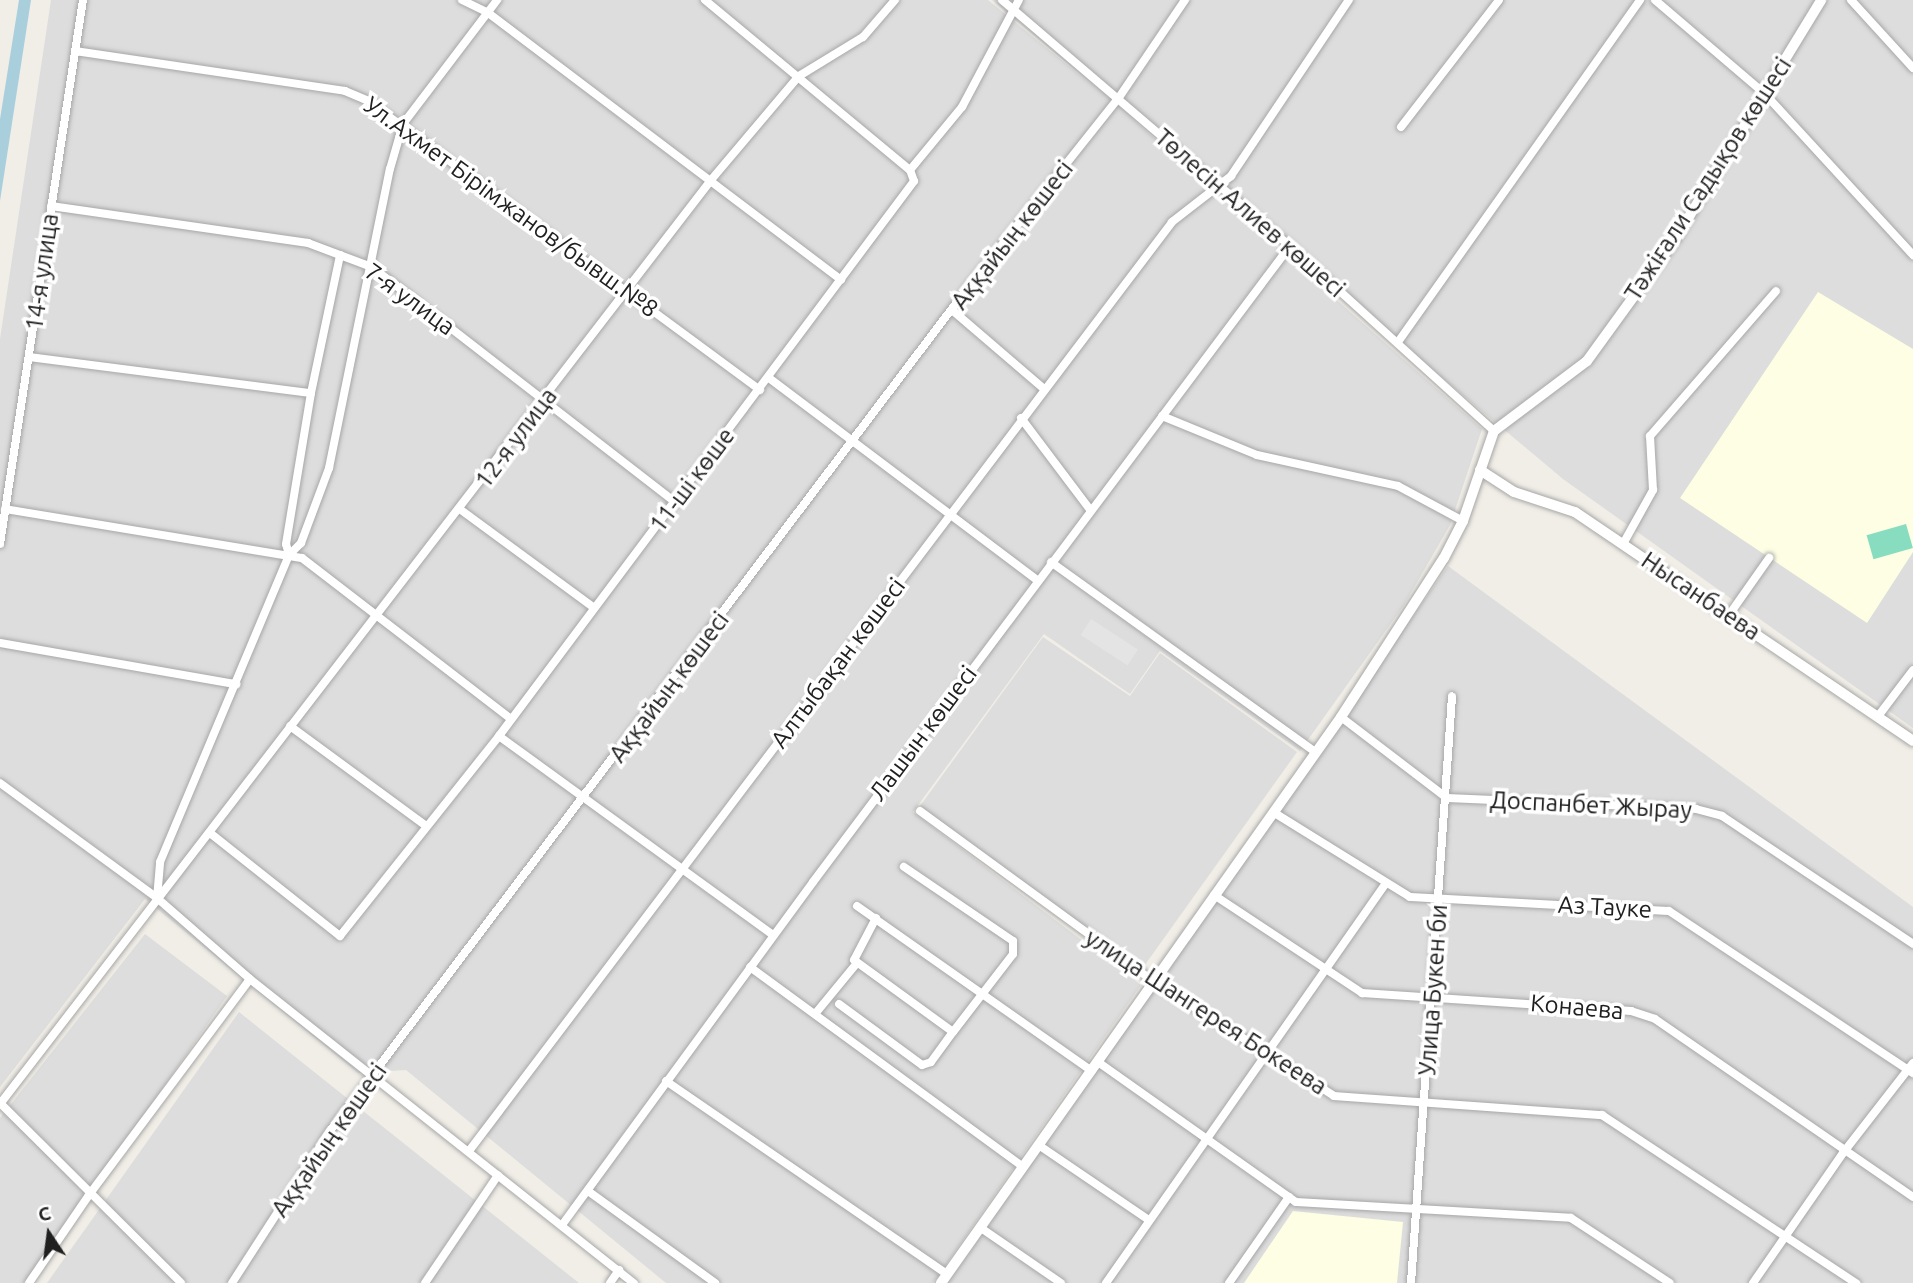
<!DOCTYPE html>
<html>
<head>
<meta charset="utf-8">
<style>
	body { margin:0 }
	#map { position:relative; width:1913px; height:1283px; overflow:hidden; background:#f1eee7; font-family:Ubuntu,sans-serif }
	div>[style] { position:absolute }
	.residential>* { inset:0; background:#dedddd }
	.education>* { inset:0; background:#fdfee3 }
	.pitch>* { inset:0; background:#88ddc0; transform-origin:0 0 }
	.parking>* { inset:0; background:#e4e4e4; transform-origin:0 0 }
	.water>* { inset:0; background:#a9cfdd }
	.roads { filter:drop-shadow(0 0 2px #a7a7a7) drop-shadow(0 0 2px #a7a7a7) }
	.minor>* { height:8px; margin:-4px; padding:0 4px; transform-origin:4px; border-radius:4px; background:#fff }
	.tertiary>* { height:10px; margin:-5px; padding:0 5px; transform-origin:5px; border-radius:5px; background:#fff }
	span { translate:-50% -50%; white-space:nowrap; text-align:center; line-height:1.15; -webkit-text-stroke:7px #fff; paint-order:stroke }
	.street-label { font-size:24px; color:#202020 }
	.north { position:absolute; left:14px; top:1199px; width:70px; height:70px; -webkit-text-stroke:5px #fff; paint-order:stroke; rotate:347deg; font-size:19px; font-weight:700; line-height:28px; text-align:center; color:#202020 }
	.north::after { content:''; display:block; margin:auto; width:24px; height:32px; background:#202020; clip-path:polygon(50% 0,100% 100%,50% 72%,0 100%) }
</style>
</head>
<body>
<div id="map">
	<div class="residential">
		<i style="clip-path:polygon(51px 0,988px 0,1103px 94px,992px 0,1913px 0,1913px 728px,1563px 479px,1125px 112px,1482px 429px,1450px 525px,1404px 605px,1300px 751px,1160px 651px,1130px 694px,1044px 634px,913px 812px,1141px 985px,933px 1283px,666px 1283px,406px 1070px,358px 1073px,145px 899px,0 1087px,0 339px)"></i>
		<i style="clip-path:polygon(1448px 566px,1913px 907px,1913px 1283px,948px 1283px)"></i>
		<i style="clip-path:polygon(1043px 637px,1130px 696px,1160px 653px,1297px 752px,1142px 969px,920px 806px)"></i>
		<i style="clip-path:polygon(145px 934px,227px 996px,27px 1283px,0 1283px,0 1118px)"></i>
		<i style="clip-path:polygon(239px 1012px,579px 1283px,47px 1283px)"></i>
	</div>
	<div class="education">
		<i style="clip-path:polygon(1818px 292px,1913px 349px,1913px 552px,1867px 623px,1680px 498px)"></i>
		<i style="clip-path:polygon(1293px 1211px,1403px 1222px,1397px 1283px,1244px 1283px)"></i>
	</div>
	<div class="pitch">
		<i style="left:1906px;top:524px;width:25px;height:41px;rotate:74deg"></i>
	</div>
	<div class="parking">
		<i style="left:1091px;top:619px;width:56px;height:19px;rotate:33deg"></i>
	</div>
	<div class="water">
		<i style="clip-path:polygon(19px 0,31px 0,0 201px,0 119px)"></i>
	</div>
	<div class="roads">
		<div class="minor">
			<i style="left:462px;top:0;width:28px;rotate:26deg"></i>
			<i style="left:487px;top:12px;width:444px;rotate:37.1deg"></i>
			<i style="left:705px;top:0;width:266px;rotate:39.7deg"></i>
			<i style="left:1002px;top:0;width:379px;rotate:40.5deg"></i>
			<i style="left:1290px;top:246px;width:275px;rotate:42.2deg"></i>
			<i style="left:1655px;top:0;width:145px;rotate:40.5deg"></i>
			<i style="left:1765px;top:94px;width:219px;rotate:47.4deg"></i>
			<i style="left:1851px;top:0;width:92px;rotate:47.6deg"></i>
			<i style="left:75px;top:51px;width:273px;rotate:8.4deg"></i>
			<i style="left:345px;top:91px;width:25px;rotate:23deg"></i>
			<i style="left:368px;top:101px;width:487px;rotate:36.4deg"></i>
			<i style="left:1401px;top:127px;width:160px;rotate:-52.3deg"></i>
			<i style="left:51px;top:206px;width:260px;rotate:8.2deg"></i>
			<i style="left:308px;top:243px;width:68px;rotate:20.6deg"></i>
			<i style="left:372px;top:267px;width:385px;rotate:37.8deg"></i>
			<i style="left:952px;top:310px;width:120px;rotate:40.6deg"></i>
			<i style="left:1398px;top:342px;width:419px;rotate:-54.7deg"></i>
			<i style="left:29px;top:357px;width:284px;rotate:7.3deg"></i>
			<i style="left:769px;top:378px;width:336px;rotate:37deg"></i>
			<i style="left:1162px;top:416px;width:103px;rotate:22.3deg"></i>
			<i style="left:1257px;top:455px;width:144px;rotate:12.4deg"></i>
			<i style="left:1398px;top:486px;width:74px;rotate:28.3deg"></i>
			<i style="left:1021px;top:418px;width:116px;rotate:53deg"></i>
			<i style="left:5px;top:509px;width:301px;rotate:9.4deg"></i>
			<i style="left:302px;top:558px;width:262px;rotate:37.6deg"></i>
			<i style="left:461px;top:510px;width:164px;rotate:36.3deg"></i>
			<i style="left:0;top:544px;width:550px;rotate:-81.33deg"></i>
			<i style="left:1623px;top:544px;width:62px;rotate:-60.9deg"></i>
			<i style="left:1653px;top:490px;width:54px;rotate:-93.2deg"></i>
			<i style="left:1650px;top:436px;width:192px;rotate:-49deg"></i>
			<i style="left:289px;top:555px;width:17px;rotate:-45deg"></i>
			<i style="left:301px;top:543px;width:80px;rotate:-69.5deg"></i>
			<i style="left:329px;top:468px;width:305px;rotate:-78.5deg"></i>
			<i style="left:390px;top:169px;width:47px;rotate:-73.9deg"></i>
			<i style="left:403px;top:124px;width:156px;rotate:-52.8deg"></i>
			<i style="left:1051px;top:562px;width:324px;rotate:35.7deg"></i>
			<i style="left:1729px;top:615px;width:70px;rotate:-54.9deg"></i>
			<i style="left:0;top:643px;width:240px;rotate:9.9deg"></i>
			<i style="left:1879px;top:715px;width:56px;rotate:-52.9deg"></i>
			<i style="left:1341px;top:717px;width:133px;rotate:37.4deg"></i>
			<i style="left:1447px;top:798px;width:249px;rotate:2.5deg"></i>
			<i style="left:1696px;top:809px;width:27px;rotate:15deg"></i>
			<i style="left:1722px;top:816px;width:230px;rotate:33.8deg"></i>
			<i style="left:290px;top:726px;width:169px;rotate:36.3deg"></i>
			<i style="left:499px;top:736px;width:339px;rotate:36deg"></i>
			<i style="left:0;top:783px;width:195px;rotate:36.2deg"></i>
			<i style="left:157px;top:898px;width:123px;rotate:41.1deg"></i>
			<i style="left:250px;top:979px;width:490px;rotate:38.4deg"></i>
			<i style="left:920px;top:811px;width:288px;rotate:36.1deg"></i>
			<i style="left:1153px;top:981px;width:214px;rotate:32.4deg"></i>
			<i style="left:1334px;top:1096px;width:269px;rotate:4.1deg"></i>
			<i style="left:1602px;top:1115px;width:305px;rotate:33.5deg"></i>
			<i style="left:1273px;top:812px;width:161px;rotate:31.8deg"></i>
			<i style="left:1410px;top:897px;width:259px;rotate:3.1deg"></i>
			<i style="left:1669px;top:911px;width:293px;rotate:33.6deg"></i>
			<i style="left:210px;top:833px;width:166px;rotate:38.4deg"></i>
			<i style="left:340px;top:936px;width:256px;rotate:-51.5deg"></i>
			<i style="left:499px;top:736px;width:693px;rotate:-53.21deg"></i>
			<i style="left:914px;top:181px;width:12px;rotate:-110deg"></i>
			<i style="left:910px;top:170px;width:82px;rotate:-50.5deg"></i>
			<i style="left:962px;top:107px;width:121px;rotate:-62deg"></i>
			<i style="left:1214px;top:895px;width:178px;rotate:33.5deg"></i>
			<i style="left:1362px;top:993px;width:270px;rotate:3.8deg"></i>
			<i style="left:1631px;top:1011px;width:25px;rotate:18deg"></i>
			<i style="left:1655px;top:1019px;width:313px;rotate:34.6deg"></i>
			<i style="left:157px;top:898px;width:36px;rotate:-85deg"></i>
			<i style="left:160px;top:862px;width:333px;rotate:-67.2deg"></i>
			<i style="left:289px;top:555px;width:11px;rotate:-105deg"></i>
			<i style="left:286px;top:544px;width:153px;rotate:-80.6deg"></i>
			<i style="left:311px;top:393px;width:141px;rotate:-78.1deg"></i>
			<i style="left:857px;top:906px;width:287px;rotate:35.1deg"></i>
			<i style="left:876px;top:918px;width:47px;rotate:117.6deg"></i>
			<i style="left:854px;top:960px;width:122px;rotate:36deg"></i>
			<i style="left:953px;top:1032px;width:98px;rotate:-52.4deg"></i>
			<i style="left:1013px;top:954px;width:13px;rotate:-90deg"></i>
			<i style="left:1013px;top:941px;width:132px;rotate:-145.8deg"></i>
			<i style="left:750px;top:967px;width:338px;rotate:36.2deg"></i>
			<i style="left:839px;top:1004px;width:103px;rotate:36.3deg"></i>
			<i style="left:922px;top:1065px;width:9px;rotate:-18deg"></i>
			<i style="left:931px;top:1062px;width:37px;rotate:-54deg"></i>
			<i style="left:815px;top:1014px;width:66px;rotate:-50.5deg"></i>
			<i style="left:1098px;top:1062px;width:242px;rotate:35.3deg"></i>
			<i style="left:1296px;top:1202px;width:275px;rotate:3.3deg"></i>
			<i style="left:1571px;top:1218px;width:118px;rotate:33.3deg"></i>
			<i style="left:666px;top:1081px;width:341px;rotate:34.5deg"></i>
			<i style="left:0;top:1103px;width:255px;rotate:44.8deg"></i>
			<i style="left:0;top:1104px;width:1166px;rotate:-52.42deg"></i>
			<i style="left:711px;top:180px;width:136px;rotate:-49.8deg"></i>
			<i style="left:799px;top:76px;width:75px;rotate:-31.4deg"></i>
			<i style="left:863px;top:37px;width:49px;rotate:-49.1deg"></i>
			<i style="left:1040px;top:1146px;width:132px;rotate:34.2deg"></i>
			<i style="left:469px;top:1151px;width:1165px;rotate:-52.88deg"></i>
			<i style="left:1172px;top:222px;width:75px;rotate:-37.9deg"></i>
			<i style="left:1231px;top:176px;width:212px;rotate:-56.2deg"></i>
			<i style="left:588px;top:1191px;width:157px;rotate:35.9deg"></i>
			<i style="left:562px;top:1225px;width:425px;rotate:-53.8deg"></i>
			<i style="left:813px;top:882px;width:795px;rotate:-53.13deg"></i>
			<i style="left:981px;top:1228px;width:97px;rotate:34.5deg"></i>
			<i style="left:29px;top:1283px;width:107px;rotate:-55.7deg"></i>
			<i style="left:89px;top:1195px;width:269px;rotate:-53.3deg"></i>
			<i style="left:232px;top:1283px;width:181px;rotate:-57.2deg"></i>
			<i style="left:330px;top:1131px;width:1059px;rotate:-52.9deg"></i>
			<i style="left:969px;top:286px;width:239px;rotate:-51.5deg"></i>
			<i style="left:1118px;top:99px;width:120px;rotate:-55.9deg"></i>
			<i style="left:425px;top:1283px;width:130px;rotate:-55.9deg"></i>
			<i style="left:610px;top:1283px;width:16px;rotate:-55deg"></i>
			<i style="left:1106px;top:1283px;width:487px;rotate:-55deg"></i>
			<i style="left:1229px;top:1283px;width:105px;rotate:-55.1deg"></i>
			<i style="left:1411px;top:1283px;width:588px;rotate:-86deg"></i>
			<i style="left:1753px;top:1283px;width:158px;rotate:-55.3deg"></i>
			<i style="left:1843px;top:1153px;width:114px;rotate:-52.1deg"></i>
		</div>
		<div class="tertiary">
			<i style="left:1480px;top:470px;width:40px;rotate:32.9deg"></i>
			<i style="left:1514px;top:492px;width:64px;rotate:18.2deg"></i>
			<i style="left:1575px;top:512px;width:408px;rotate:34.1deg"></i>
			<i style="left:941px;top:1283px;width:693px;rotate:-54.75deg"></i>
			<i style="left:1341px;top:717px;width:189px;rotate:-57.1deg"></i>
			<i style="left:1444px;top:558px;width:42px;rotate:-62.8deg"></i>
			<i style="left:1463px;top:521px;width:95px;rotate:-71deg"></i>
			<i style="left:1494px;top:431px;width:116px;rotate:-37deg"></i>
			<i style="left:1587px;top:361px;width:152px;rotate:-54.1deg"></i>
			<i style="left:1676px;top:238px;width:279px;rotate:-58.6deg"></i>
		</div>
	</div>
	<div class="street-label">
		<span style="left:1708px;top:179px;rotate:-57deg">Тәжіғали Садықов көшесі</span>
		<span style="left:511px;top:207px;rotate:36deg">Ул.Ахмет Бірімжанов/бывш.№8</span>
		<span style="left:1250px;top:213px;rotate:41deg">Төлесін Алиев көшесі</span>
		<span style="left:1012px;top:235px;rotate:-52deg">Аққайың көшесі</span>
		<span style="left:42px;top:272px;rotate:-82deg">14-я улица</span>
		<span style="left:410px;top:299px;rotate:36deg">7-я улица</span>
		<span style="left:516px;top:438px;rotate:-53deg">12-я улица</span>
		<span style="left:692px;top:480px;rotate:-53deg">11-ші көше</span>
		<span style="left:1701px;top:596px;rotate:34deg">Нысанбаева</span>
		<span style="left:838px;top:663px;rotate:-53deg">Алтыбақан көшесі</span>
		<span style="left:669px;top:687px;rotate:-53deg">Аққайың көшесі</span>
		<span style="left:923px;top:733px;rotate:-53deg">Лашын көшесі</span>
		<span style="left:1591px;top:805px;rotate:3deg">Доспанбет Жырау</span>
		<span style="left:1605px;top:907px;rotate:3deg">Аз Тауке</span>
		<span style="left:1433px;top:990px;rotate:-86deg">Улица Букен би</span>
		<span style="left:1577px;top:1007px;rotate:5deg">Конаева</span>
		<span style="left:1206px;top:1012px;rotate:33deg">улица Шангерея Бокеева</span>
		<span style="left:329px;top:1140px;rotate:-55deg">Аққайың көшесі</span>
	</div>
	<div class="north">С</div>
</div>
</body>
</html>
